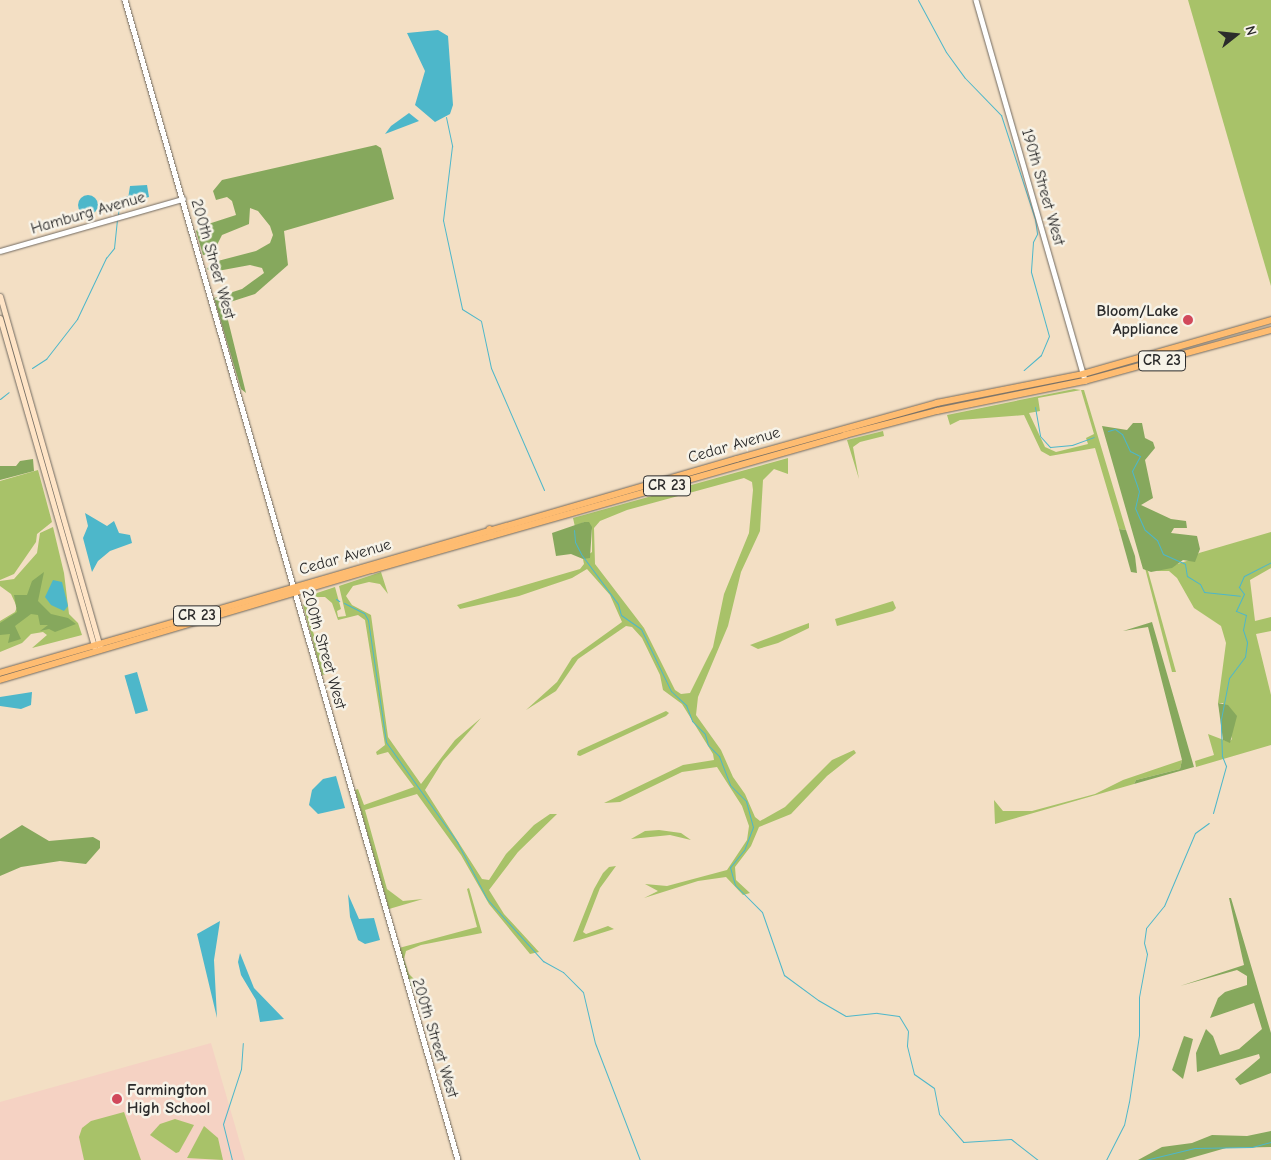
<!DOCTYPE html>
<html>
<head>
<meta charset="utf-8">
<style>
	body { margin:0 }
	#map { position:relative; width:1271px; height:1160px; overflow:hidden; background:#f3dfc4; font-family:"Comic Neue",sans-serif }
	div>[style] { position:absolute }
	.built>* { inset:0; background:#f5d2c3 }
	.green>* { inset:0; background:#a8c269 }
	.forest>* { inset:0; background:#86a85d }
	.water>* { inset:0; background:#4db7ca; transform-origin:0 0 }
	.round { border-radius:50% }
	.stream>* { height:1px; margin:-0.5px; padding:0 0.5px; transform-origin:0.5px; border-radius:0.5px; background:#4db7ca }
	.roads { filter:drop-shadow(0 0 1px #716a61) drop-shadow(0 0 1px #716a61) }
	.tertiary>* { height:4.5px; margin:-2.25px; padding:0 2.25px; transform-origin:2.25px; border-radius:2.25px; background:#fff }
	.secondary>* { height:5px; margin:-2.5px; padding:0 2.5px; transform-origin:2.5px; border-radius:2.5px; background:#ffe4c6 }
	.primary>* { height:5.5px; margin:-2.75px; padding:0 2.75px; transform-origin:2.75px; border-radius:2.75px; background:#febc71 }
	.trunk>* { height:5.5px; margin:-2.75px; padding:0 2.75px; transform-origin:2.75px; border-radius:2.75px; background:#febc71 }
	.dots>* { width:14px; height:14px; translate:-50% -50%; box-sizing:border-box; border:2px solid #f7f3e8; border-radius:50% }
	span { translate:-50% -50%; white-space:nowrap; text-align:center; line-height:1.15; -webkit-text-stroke:5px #f7f3e8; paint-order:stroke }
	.shield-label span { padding:1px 4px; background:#f7f3e8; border:1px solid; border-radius:4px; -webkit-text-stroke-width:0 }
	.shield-label { font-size:15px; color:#2b2b2b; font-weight:700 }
	.street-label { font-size:16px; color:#2b2b2b }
	.poi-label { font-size:16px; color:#2b2b2b; font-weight:700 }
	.right { translate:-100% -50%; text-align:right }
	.left { translate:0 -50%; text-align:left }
	.north { position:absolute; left:1211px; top:10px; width:50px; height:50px; -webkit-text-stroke:4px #f7f3e8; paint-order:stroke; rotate:74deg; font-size:14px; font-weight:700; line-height:20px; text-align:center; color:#2b2b2b }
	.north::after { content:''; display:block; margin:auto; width:18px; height:22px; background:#2b2b2b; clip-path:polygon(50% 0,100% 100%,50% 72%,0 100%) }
</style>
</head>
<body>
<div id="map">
	<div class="built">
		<i style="clip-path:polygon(211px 1043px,245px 1160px,0 1160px,0 1102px)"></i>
	</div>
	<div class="green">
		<i style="clip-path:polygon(1188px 0,1271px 0,1271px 286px,1244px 194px)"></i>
		<i style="clip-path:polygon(1074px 389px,1081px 390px,1038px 398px,1040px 411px,1029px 413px,1045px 447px,1056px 452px,1088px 444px,1086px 438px,1094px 434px,1081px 390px,1084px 390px,1126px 530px,1119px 529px,1095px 448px,1050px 456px,1041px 451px,1024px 415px,960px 420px,950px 425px,947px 415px)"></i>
		<i style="clip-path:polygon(883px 431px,884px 436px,860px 442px,853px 447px,859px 479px,847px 440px)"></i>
		<i style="clip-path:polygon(evenodd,788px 458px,788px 474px,774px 469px,763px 480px,760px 531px,741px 572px,728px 626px,698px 697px,696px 715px,721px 750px,733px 777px,745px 794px,755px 817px,760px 821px,785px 807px,832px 760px,854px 750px,856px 753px,827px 776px,791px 814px,759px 827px,751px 846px,735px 867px,736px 880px,750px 893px,743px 895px,726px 877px,698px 881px,644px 898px,658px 891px,645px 884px,667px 886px,727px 870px,747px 840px,749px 826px,742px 806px,717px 767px,682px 772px,620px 802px,604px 803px,683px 765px,714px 760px,713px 754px,682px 704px,663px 690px,660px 675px,642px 638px,632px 627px,626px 626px,578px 659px,556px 691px,526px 710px,557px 682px,572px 658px,622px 622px,610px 595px,587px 569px,572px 578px,519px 596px,460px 609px,457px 605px,580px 569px,584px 564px,583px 559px,592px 552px,592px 530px,584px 522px,575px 527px,573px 518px,788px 458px,744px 478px,752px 482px,753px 490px,749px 533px,724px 594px,713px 647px,690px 693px,681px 694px,675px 690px,644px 628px,595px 564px,594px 528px,600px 521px,627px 510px,744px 478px)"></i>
		<i style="clip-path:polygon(38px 470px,52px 522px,37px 534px,36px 542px,14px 574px,0 580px,0 481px)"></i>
		<i style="clip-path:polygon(53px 527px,64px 573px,69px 614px,78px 623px,82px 635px,32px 648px,47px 635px,43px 632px,31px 634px,22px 643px,0 652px,0 621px,15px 612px,17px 607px,11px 594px,0 586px,0 581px,14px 579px,37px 553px,40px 533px)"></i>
		<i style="clip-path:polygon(1271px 532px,1271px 568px,1250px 580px,1255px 621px,1271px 617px,1271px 631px,1256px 634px,1271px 695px,1271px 745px,1196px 767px,1195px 761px,1214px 755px,1208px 734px,1229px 742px,1232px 739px,1223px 703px,1218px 703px,1226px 643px,1221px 626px,1194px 608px,1177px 578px,1169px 571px,1155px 571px,1190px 560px,1199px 553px)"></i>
		<i style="clip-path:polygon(1145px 568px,1148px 571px,1176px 672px,1172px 672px)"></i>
		<i style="clip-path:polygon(381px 572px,388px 594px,380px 584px,369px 582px,353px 586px,346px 596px,352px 605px,371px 615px,388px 737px,421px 784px,455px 740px,481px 718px,443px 761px,425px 790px,482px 879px,489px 880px,506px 854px,534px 825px,550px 814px,557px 814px,518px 852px,489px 890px,504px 914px,539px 952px,530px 954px,489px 904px,461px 855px,417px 794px,365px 810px,387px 889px,403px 901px,423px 899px,389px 909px,355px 790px,358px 789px,364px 805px,414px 787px,388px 752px,377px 755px,376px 752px,385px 745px,365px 620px,358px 615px,338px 620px,332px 603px,325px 597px,315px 597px,310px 602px,307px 612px,326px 674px,322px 675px,303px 605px,311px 595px,335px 587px,341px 609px,337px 611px,338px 617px,346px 616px,339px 586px)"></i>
		<i style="clip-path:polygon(893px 601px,896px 608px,893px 611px,837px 626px,835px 619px)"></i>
		<i style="clip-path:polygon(809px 623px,809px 628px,778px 643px,758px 649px,750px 645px)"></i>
		<i style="clip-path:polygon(666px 711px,669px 713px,666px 716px,580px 756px,577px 755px,578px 751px)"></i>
		<i style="clip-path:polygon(1182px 760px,1180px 769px,1136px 780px,1134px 784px,995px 824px,994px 800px,1003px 811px,1032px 811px,1095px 794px,1123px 780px)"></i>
		<i style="clip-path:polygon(659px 830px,681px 833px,691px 840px,670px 835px,631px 839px,645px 831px)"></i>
		<i style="clip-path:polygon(616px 866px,600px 888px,583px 932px,586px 934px,608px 926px,614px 929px,573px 942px,594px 889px,603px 873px,609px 867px)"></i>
		<i style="clip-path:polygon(469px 888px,482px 933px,421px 945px,406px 951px,404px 959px,409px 974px,420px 985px,410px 988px,399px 948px,477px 927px,467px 889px)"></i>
		<i style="clip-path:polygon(124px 1112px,141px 1160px,84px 1160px,79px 1137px,82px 1128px,91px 1121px)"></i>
		<i style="clip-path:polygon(175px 1119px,194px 1125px,179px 1152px,176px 1153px,150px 1135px,160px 1124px)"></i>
		<i style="clip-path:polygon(204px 1126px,218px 1138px,223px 1160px,187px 1158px)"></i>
	</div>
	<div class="forest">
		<i style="clip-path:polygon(376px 145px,381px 148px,394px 199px,284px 231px,288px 265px,255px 294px,224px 304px,246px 393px,241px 389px,214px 298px,242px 289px,264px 273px,262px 268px,250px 265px,212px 272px,207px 269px,210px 263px,256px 251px,270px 243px,273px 235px,270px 226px,258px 211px,250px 208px,249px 224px,222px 235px,212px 255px,203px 255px,196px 231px,199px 227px,236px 215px,232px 201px,227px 197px,216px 200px,213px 191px,222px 180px)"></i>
		<i style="clip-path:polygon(1133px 423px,1142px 423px,1145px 438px,1153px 442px,1155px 448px,1145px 460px,1153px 498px,1141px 505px,1171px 519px,1186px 521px,1187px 528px,1174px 528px,1171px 533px,1197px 536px,1200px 549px,1195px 562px,1183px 560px,1172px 568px,1151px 572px,1143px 569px,1102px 426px,1127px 430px)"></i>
		<i style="clip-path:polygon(33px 459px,34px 471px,0 480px,0 466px,16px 466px,20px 461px)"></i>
		<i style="clip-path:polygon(584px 522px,589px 522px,592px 527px,590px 558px,583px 559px,571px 554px,556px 556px,552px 533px)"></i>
		<i style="clip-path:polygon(1119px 529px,1126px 530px,1135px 556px,1137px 573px,1131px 572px)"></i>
		<i style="clip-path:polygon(44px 572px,38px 601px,51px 614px,68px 618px,76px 624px,55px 632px,49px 629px,40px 631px,48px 625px,40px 625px,38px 615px,31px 614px,15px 626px,21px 639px,8px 643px,10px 634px,0 635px,0 623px,17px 612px,14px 595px,27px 595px,32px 581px)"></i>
		<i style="clip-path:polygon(1152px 622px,1194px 767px,1134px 784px,1136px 780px,1180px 769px,1182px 760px,1148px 627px,1123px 631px)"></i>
		<i style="clip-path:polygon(1218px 703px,1228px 705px,1237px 716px,1230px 743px,1223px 740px)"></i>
		<i style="clip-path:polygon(22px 825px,49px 841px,93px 837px,100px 841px,100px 848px,86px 864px,60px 861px,21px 867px,0 876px,0 839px)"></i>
		<i style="clip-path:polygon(1229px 898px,1231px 898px,1271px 1033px,1271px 1073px,1240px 1085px,1235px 1079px,1260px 1058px,1259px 1054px,1197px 1072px,1196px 1053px,1206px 1029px,1213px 1036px,1220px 1055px,1239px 1049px,1262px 1029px,1254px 1003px,1210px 1018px,1218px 998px,1225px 992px,1247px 985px,1247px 976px,1237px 970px,1180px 986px,1244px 965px)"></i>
		<i style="clip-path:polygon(1184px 1036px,1193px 1039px,1183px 1079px,1172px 1070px)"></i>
		<i style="clip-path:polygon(1271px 1131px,1271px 1147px,1226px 1148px,1184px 1160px,1138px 1160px,1162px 1147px,1192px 1143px,1212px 1135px,1247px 1136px)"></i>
	</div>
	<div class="water">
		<i style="clip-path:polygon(438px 30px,448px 36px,453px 105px,450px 114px,435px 122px,415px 105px,425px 71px,407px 33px)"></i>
		<i style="clip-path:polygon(409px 113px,419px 121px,385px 134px,391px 126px)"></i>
		<i style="clip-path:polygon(147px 185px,149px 197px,130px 202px,128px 199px,130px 186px)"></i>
		<i class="round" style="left:78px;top:195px;width:20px;height:20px"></i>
		<i style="clip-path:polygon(85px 513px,107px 526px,114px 521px,119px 533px,130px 535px,132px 543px,110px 551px,98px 561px,92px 572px,83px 538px,88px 526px)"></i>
		<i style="clip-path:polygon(53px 580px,62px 582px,68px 606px,64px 611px,51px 605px,45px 597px)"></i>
		<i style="left:137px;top:672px;width:40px;height:13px;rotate:74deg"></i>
		<i style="clip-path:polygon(32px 692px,31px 705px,21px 709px,0 706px,0 697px)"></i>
		<i style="clip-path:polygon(336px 776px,345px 808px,318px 814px,309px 805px,312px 790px,323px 779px)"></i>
		<i style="clip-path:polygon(348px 894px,359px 919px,374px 918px,380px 940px,365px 944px,358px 940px,350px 917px)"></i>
		<i style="clip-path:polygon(220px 921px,214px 960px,217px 1018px,197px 934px)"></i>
		<i style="clip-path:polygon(240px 953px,254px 988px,284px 1019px,260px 1022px,256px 1000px,241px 975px,238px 962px)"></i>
	</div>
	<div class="stream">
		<i style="left:918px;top:0;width:59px;rotate:61.7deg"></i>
		<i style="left:946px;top:52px;width:32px;rotate:54deg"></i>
		<i style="left:965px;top:78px;width:52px;rotate:45.8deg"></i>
		<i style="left:1001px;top:115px;width:109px;rotate:71.9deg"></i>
		<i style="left:1035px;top:219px;width:15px;rotate:82deg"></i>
		<i style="left:1037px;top:234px;width:9px;rotate:117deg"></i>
		<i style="left:1033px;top:242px;width:30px;rotate:94deg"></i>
		<i style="left:1031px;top:272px;width:66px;rotate:74.3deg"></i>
		<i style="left:1049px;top:336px;width:21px;rotate:113deg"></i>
		<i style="left:1041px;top:355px;width:23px;rotate:139deg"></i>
		<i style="left:446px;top:117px;width:30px;rotate:78deg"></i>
		<i style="left:452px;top:146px;width:75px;rotate:96.9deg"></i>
		<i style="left:443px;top:220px;width:91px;rotate:77.9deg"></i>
		<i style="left:462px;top:309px;width:22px;rotate:32deg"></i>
		<i style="left:481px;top:321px;width:48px;rotate:78deg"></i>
		<i style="left:491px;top:368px;width:133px;rotate:66.5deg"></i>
		<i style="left:118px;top:215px;width:16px;rotate:-86deg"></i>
		<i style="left:119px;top:199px;width:9px;rotate:-18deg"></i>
		<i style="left:32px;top:368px;width:17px;rotate:-33deg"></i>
		<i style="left:46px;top:359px;width:51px;rotate:-52.2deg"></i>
		<i style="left:77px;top:319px;width:68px;rotate:-64.6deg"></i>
		<i style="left:106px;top:258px;width:13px;rotate:-51deg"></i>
		<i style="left:114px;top:248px;width:29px;rotate:-84deg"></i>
		<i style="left:0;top:399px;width:11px;rotate:-38deg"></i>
		<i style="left:1035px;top:407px;width:29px;rotate:80deg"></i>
		<i style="left:1040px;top:436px;width:15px;rotate:48deg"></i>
		<i style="left:1050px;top:447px;width:22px;rotate:-5deg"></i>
		<i style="left:1072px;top:445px;width:23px;rotate:-20deg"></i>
		<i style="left:1108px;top:431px;width:7px;rotate:-16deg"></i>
		<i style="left:1115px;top:429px;width:9px;rotate:36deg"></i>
		<i style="left:1122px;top:434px;width:19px;rotate:65deg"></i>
		<i style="left:1130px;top:451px;width:11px;rotate:27deg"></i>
		<i style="left:1140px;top:456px;width:17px;rotate:118deg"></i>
		<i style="left:1132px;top:471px;width:21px;rotate:71deg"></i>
		<i style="left:1139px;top:491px;width:17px;rotate:103deg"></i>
		<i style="left:1135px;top:508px;width:24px;rotate:66deg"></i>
		<i style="left:1145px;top:530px;width:16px;rotate:40deg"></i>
		<i style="left:1157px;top:540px;width:15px;rotate:67deg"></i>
		<i style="left:1163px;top:554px;width:24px;rotate:24deg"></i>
		<i style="left:1185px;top:564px;width:12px;rotate:81deg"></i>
		<i style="left:1187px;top:576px;width:15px;rotate:32deg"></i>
		<i style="left:1200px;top:584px;width:9px;rotate:63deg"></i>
		<i style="left:1204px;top:592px;width:36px;rotate:6deg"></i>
		<i style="left:574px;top:530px;width:12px;rotate:85deg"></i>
		<i style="left:575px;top:542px;width:13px;rotate:63deg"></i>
		<i style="left:581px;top:554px;width:62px;rotate:53.5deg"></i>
		<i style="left:618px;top:604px;width:11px;rotate:75deg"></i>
		<i style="left:621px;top:615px;width:24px;rotate:35deg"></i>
		<i style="left:641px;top:629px;width:69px;rotate:64.2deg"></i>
		<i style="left:671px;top:691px;width:21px;rotate:43deg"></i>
		<i style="left:686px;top:705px;width:17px;rotate:69deg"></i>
		<i style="left:692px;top:721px;width:18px;rotate:45deg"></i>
		<i style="left:705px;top:734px;width:11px;rotate:75deg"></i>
		<i style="left:708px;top:745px;width:16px;rotate:45deg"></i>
		<i style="left:719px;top:756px;width:31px;rotate:69deg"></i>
		<i style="left:730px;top:785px;width:23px;rotate:45deg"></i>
		<i style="left:746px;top:801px;width:27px;rotate:75deg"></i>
		<i style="left:753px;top:827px;width:25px;rotate:111deg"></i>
		<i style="left:744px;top:850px;width:22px;rotate:129deg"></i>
		<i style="left:730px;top:867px;width:11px;rotate:75deg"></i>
		<i style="left:733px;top:878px;width:7px;rotate:74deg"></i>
		<i style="left:735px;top:885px;width:38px;rotate:45deg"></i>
		<i style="left:762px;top:912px;width:67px;rotate:70.8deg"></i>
		<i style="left:784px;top:975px;width:42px;rotate:36.3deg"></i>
		<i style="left:818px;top:1000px;width:32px;rotate:30deg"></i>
		<i style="left:846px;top:1016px;width:31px;rotate:-6deg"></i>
		<i style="left:877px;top:1013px;width:22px;rotate:8deg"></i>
		<i style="left:899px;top:1016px;width:17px;rotate:59deg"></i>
		<i style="left:908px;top:1031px;width:15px;rotate:94deg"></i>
		<i style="left:907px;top:1046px;width:29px;rotate:76deg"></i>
		<i style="left:914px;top:1074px;width:24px;rotate:35deg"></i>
		<i style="left:934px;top:1088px;width:26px;rotate:79deg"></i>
		<i style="left:939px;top:1114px;width:37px;rotate:49deg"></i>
		<i style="left:963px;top:1142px;width:48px;rotate:-3.6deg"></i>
		<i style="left:1011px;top:1139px;width:34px;rotate:38deg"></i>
		<i style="left:336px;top:599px;width:4px;rotate:34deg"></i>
		<i style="left:344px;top:603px;width:22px;rotate:27deg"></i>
		<i style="left:364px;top:613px;width:8px;rotate:60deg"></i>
		<i style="left:368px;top:620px;width:123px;rotate:81.6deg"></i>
		<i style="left:386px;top:742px;width:123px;rotate:54.6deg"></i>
		<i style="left:457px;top:842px;width:64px;rotate:62.2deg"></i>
		<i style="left:487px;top:899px;width:84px;rotate:47.9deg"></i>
		<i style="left:543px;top:961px;width:23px;rotate:29deg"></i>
		<i style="left:563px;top:972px;width:28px;rotate:45deg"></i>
		<i style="left:583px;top:992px;width:52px;rotate:76.8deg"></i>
		<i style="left:595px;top:1043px;width:125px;rotate:69deg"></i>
		<i style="left:1213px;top:813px;width:49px;rotate:-74.5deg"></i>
		<i style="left:1226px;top:766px;width:11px;rotate:-112deg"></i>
		<i style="left:1222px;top:756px;width:37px;rotate:-92deg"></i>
		<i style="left:1221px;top:719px;width:42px;rotate:-79deg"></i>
		<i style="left:1229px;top:678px;width:26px;rotate:-53deg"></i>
		<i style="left:1245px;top:657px;width:15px;rotate:-82deg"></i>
		<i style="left:1247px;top:642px;width:13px;rotate:-108deg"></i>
		<i style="left:1243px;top:630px;width:15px;rotate:-79deg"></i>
		<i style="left:1246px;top:615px;width:11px;rotate:-158deg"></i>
		<i style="left:1236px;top:611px;width:19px;rotate:-65deg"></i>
		<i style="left:1244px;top:594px;width:9px;rotate:-126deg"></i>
		<i style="left:1239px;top:587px;width:12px;rotate:-66deg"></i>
		<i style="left:1244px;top:576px;width:30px;rotate:-27deg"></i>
		<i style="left:232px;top:1160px;width:37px;rotate:-104deg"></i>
		<i style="left:223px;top:1124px;width:58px;rotate:-71.9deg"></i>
		<i style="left:241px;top:1069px;width:26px;rotate:-86deg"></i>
		<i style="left:1106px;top:1160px;width:39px;rotate:-63deg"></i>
		<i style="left:1124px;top:1125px;width:24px;rotate:-78deg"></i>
		<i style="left:1129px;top:1102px;width:68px;rotate:-81.5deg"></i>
		<i style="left:1139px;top:1035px;width:38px;rotate:-90deg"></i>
		<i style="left:1139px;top:997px;width:44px;rotate:-79.5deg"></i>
		<i style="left:1147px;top:954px;width:11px;rotate:-105deg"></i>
		<i style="left:1144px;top:943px;width:15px;rotate:-82deg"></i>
		<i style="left:1146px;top:928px;width:28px;rotate:-51deg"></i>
		<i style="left:1164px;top:906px;width:79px;rotate:-67deg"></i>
		<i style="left:1195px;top:833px;width:17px;rotate:-36deg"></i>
		<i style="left:1145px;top:1160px;width:51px;rotate:-13.5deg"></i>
		<i style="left:1195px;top:1148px;width:57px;rotate:-1deg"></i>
		<i style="left:1252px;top:1147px;width:20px;rotate:-15deg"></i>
	</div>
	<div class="roads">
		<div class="tertiary">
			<i style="left:125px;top:0;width:1207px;rotate:73.98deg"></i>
			<i style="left:976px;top:0;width:396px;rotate:74deg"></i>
			<i style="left:0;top:251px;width:190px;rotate:-15.9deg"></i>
		</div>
		<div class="secondary">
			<i style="left:0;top:296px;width:364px;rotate:74.1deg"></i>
			<i style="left:0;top:318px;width:344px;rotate:74deg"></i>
		</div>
		<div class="primary">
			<i style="left:0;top:673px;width:767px;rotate:-16.19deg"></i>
			<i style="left:737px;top:459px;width:208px;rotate:-15.6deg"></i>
			<i style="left:937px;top:403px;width:149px;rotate:-11.2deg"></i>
			<i style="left:1083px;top:374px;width:196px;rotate:-16deg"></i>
			<i style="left:0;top:680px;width:388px;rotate:-16.5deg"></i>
			<i style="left:372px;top:570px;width:492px;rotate:-15.9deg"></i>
			<i style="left:845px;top:435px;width:95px;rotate:-14.6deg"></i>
			<i style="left:937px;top:411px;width:151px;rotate:-11.5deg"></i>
			<i style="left:1085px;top:381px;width:193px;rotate:-15.3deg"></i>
		</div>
		<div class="trunk">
			<i style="left:490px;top:529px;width:7px;rotate:74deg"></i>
		</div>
	</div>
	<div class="dots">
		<i style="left:1188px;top:320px;background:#d1495b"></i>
		<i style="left:117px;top:1099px;background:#d1495b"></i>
	</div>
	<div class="shield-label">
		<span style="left:1162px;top:361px">CR 23</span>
		<span style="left:667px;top:486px">CR 23</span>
		<span style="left:197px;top:616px">CR 23</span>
	</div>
	<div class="street-label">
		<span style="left:1043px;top:187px;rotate:74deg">190th Street West</span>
		<span style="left:88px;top:213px;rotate:-16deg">Hamburg Avenue</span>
		<span style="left:213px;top:259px;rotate:74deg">200th Street West</span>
		<span style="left:734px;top:445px;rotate:-16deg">Cedar Avenue</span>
		<span style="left:345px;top:557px;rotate:-16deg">Cedar Avenue</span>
		<span style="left:324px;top:649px;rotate:74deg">200th Street West</span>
		<span style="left:435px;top:1038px;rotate:73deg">200th Street West</span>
	</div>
	<div class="poi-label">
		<span class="right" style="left:1178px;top:320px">Bloom/Lake<br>Appliance</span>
		<span class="left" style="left:127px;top:1099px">Farmington<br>High School</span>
	</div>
	<div class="north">N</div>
</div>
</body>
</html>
